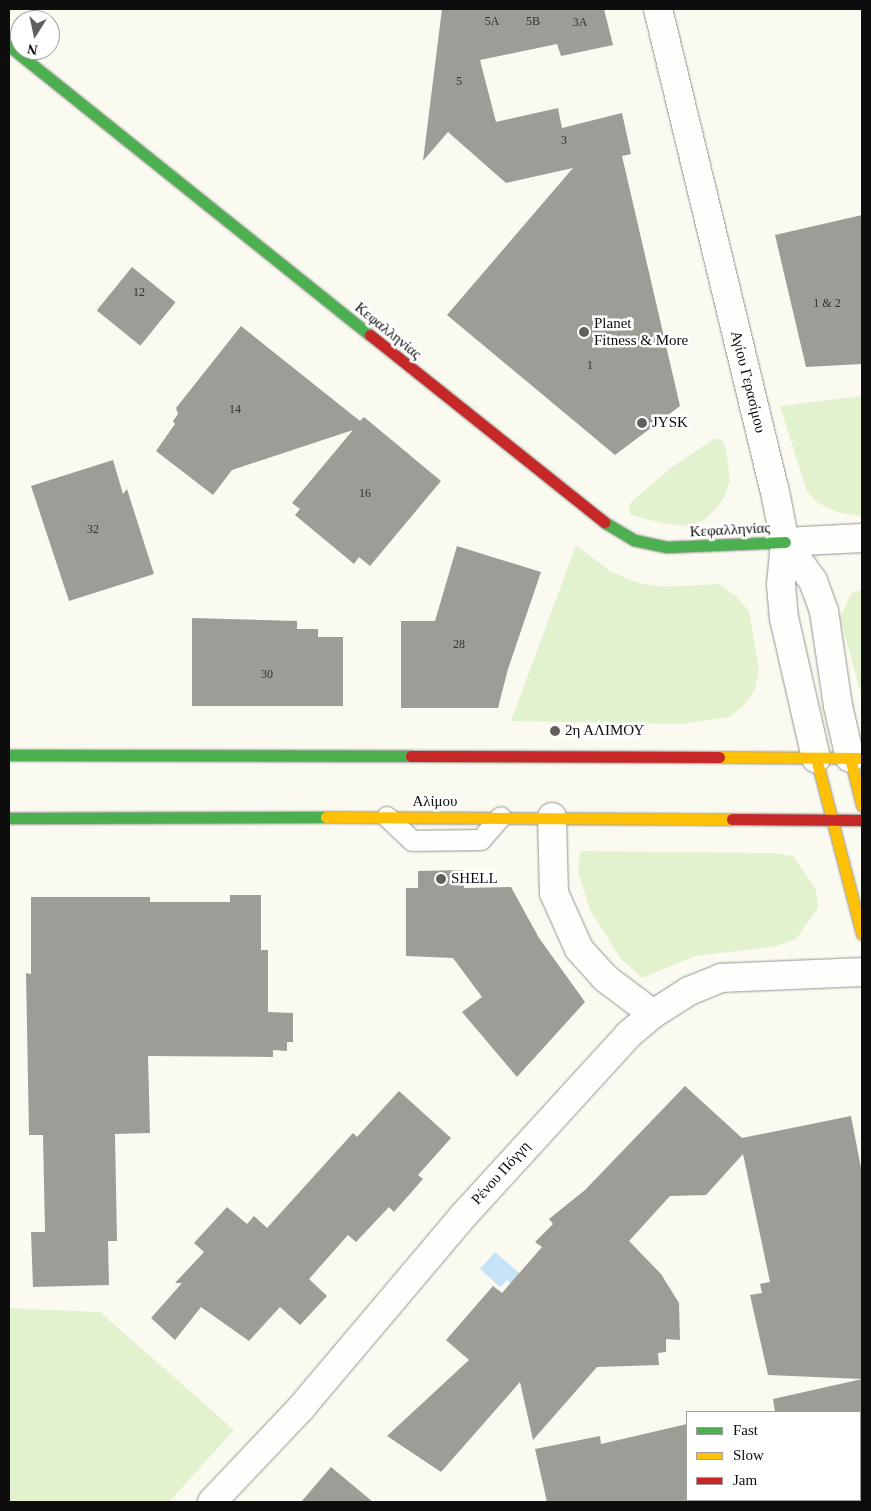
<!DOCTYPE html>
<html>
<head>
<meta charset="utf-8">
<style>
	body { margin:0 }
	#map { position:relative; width:871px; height:1511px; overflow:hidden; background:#fbfaf1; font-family:Georgia,serif }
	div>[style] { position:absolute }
	.green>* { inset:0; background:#e2f2cf }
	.water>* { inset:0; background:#c5e2f7 }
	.building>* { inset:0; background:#9e9c97; transform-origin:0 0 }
	.roads { filter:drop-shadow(0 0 1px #949490) drop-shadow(0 0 1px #949490) }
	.lane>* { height:20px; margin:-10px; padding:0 10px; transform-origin:10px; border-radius:10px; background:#fefefd }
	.street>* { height:28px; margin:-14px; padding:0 14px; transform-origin:14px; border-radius:14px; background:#fefefd }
	.fast>* { height:11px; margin:-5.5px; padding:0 5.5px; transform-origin:5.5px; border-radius:5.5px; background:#4caf50 }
	.slow>* { height:11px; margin:-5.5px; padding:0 5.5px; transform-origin:5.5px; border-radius:5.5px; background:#ffc107 }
	.jam>* { height:11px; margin:-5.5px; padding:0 5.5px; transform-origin:5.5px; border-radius:5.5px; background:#c62828 }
	.dots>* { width:14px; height:14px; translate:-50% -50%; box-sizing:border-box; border:2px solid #fff; border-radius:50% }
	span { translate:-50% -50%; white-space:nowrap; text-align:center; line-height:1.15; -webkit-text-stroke:5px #fff; paint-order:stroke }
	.number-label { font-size:12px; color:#313130 }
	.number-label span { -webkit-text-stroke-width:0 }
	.poi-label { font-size:15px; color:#0d0d0d }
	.left { translate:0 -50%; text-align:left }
	.street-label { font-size:15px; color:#0d0d0d }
	.frame { position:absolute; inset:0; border:10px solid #0d0d0d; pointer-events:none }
	.legend { position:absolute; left:686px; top:1411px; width:175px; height:90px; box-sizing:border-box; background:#fff; border:1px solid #9e9e9e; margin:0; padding:6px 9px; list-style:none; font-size:15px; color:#0d0d0d }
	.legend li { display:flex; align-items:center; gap:10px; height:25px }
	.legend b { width:25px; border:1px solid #9e9e9e }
	.north { position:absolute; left:10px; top:10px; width:50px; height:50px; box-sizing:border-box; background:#fff; border:1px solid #9e9e9e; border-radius:50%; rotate:190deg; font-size:14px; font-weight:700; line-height:20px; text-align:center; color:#0d0d0d }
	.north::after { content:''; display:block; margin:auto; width:18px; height:22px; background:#60605d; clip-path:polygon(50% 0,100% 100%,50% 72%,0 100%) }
</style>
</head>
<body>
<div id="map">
	<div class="green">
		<i style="clip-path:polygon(862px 396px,862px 516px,840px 513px,818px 503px,807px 492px,780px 406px)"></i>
		<i style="clip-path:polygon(714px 439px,721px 439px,726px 449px,730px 480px,725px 496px,716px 509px,704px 520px,688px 526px,665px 524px,631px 515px,628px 510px,631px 502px,672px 467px)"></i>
		<i style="clip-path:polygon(576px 545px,610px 571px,635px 582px,662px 587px,719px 584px,735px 595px,749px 611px,759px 670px,755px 690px,744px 705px,730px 717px,682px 724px,511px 721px)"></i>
		<i style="clip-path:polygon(862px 590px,862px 697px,840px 617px,852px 593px)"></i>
		<i style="clip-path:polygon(580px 851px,772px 853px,793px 856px,816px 889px,818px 908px,796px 939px,773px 947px,695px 956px,642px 978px,621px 959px,590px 910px,578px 873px)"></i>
		<i style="clip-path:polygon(9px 1308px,100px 1312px,234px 1430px,169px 1502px,9px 1502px)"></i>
	</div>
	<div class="water">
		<i style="clip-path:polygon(495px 1252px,539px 1290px,530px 1300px,507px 1280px,500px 1287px,480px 1269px)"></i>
	</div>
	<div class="building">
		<i style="clip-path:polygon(442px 9px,604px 9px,613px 45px,561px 56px,557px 44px,480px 60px,496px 122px,558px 108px,562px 128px,622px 113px,631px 154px,622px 156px,680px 406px,615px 455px,447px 315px,573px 168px,506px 183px,448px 132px,423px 161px)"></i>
		<i style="clip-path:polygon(862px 215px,862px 364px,806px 367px,775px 235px)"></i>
		<i style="left:132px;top:267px;width:56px;height:56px;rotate:39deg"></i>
		<i style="clip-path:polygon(241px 326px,360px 421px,364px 417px,441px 481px,370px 566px,359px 557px,354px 564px,295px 515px,300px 509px,292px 503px,353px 430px,232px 470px,213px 495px,156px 451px,175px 424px,173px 421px,178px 414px,176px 408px)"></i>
		<i style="clip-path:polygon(113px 460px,123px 494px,127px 489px,154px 574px,69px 601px,31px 486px)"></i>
		<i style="clip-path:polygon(457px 546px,541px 572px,508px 669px,498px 708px,401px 708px,401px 621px,435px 621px)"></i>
		<i style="clip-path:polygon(192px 618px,297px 621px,297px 629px,318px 629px,318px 637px,343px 637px,343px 706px,192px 706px)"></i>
		<i style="clip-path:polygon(463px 870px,464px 888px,511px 887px,539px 938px,585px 1002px,517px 1077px,462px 1012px,482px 997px,453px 958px,406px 956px,406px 888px,418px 888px,418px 871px)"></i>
		<i style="clip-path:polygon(230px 895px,261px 895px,261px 950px,268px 950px,268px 1012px,293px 1013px,293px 1042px,287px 1042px,287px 1051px,273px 1050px,273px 1057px,148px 1056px,150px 1133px,115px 1134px,117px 1241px,108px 1241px,109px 1285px,33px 1287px,31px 1232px,45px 1232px,43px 1135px,29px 1135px,26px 973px,31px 974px,31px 897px,150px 897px,150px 902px,230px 902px)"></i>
		<i style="clip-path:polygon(685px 1086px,742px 1138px,851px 1116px,862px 1173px,862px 1412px,775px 1412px,773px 1399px,862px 1379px,768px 1375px,750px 1295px,762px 1293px,760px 1284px,770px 1282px,743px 1154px,706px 1195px,670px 1196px,629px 1241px,661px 1274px,679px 1303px,680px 1340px,666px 1339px,666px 1352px,658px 1353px,659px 1365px,597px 1367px,533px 1440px,520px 1382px,441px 1472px,387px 1436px,469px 1360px,446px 1340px,493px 1286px,502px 1293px,542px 1247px,535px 1242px,553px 1224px,549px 1219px,585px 1190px)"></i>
		<i style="clip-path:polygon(399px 1091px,451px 1138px,418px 1175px,423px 1179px,394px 1212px,389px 1207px,356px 1242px,348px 1235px,309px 1279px,327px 1296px,300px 1325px,280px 1307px,249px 1341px,201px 1307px,175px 1340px,151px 1318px,182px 1283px,175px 1283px,204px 1252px,194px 1243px,227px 1207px,247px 1224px,254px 1216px,267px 1228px,353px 1133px,357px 1137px)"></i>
		<i style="clip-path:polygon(687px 1424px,687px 1502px,547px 1502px,535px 1449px,600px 1436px,601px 1444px)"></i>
		<i style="clip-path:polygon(331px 1467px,373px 1502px,301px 1502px)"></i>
	</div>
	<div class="roads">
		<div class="lane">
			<i style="left:387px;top:817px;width:35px;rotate:43deg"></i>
			<i style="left:413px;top:841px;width:68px;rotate:-0.8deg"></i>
			<i style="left:481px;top:840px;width:30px;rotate:-49deg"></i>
		</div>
		<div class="street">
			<i style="left:658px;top:9px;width:492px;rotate:76.4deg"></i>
			<i style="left:774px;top:487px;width:56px;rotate:78.7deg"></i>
			<i style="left:785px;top:542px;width:43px;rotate:95.3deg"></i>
			<i style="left:781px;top:585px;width:33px;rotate:85deg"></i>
			<i style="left:784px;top:618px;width:144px;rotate:77.1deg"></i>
			<i style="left:850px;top:758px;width:53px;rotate:-103deg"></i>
			<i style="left:838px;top:706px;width:96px;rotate:-98.4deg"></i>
			<i style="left:824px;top:611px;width:32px;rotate:-110deg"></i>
			<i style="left:813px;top:581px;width:48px;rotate:-125.7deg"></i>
			<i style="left:785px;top:542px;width:77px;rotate:-3deg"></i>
			<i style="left:552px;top:817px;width:76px;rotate:88.5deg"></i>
			<i style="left:554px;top:893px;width:61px;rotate:65.9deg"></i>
			<i style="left:579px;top:949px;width:39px;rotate:48deg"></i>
			<i style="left:605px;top:978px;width:60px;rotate:36.9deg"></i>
			<i style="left:212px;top:1502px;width:128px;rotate:-46.6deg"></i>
			<i style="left:300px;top:1409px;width:253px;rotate:-49.8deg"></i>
			<i style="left:463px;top:1216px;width:245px;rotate:-47.6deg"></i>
			<i style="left:628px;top:1035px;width:33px;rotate:-40deg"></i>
			<i style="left:653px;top:1014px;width:43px;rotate:-32.6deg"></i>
			<i style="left:689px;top:991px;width:35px;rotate:-22deg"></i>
			<i style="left:721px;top:978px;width:141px;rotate:-2.4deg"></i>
		</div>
		<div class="fast">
			<i style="left:9px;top:46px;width:462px;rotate:38.7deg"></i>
			<i style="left:604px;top:522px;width:35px;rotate:31deg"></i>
			<i style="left:634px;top:540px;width:34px;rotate:12deg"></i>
			<i style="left:667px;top:547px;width:118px;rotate:-2.4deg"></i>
			<i style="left:9px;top:755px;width:402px;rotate:0.1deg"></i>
			<i style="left:9px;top:818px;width:317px;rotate:-0.2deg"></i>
		</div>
		<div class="slow">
			<i style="left:719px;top:757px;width:143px;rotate:0.4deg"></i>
			<i style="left:816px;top:758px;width:182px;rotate:75.4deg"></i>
			<i style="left:850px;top:758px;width:49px;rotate:76deg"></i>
			<i style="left:326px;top:817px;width:406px;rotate:0.3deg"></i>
		</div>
		<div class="jam">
			<i style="left:370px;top:335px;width:300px;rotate:38.6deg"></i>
			<i style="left:411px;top:756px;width:308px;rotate:0.2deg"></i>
			<i style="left:732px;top:819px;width:130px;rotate:0.4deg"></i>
		</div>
	</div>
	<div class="dots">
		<i style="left:584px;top:332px;background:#60605d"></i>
		<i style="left:642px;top:423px;background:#60605d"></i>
		<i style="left:555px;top:731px;background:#60605d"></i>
		<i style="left:441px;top:879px;background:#60605d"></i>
	</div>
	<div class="number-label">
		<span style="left:492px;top:22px">5A</span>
		<span style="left:533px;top:22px">5B</span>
		<span style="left:580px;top:23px">3Α</span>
		<span style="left:459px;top:82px">5</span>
		<span style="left:564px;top:141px">3</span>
		<span style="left:139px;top:293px">12</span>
		<span style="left:827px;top:304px">1 &amp; 2</span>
		<span style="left:590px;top:366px">1</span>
		<span style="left:235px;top:410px">14</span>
		<span style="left:365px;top:494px">16</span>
		<span style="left:93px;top:530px">32</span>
		<span style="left:459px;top:645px">28</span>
		<span style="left:267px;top:675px">30</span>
	</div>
	<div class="poi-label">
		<span class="left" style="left:594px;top:332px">Planet<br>Fitness &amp; More</span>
		<span class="left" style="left:652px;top:423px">JYSK</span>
		<span class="left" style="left:565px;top:731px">2η ΑΛΙΜΟΥ</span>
		<span class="left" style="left:451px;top:879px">SHELL</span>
	</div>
	<div class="street-label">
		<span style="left:388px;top:331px;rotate:39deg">Κεφαλληνίας</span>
		<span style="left:748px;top:382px;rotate:76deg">Αγίου Γερασίμου</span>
		<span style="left:730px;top:530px;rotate:-3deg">Κεφαλληνίας</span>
		<span style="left:435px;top:802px">Αλίμου</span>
		<span style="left:501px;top:1173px;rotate:-48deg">Ρένου Πόγγη</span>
	</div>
	<div class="frame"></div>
	<ul class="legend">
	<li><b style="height:6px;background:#4caf50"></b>Fast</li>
	<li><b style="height:6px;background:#ffc107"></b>Slow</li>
	<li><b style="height:6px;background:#c62828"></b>Jam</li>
	</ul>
	<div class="north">N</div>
</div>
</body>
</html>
